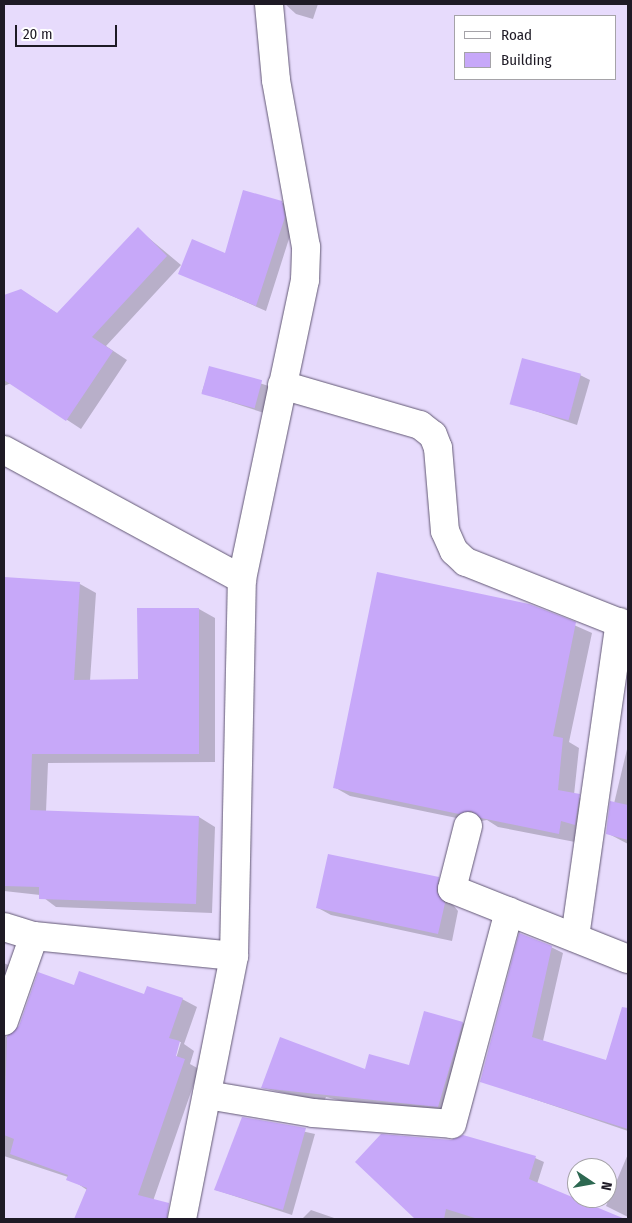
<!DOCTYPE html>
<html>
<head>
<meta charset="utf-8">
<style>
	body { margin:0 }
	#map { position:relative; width:632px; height:1223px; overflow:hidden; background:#e7dbfc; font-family:"Fira Sans Condensed",sans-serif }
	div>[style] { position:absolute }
	.shadow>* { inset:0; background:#0003; transform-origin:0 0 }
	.building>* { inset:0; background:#c7a8f9; transform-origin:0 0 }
	.roads { filter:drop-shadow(0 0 1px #625874) drop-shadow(0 0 1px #625874) }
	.street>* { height:28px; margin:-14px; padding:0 14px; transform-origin:14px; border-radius:14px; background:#fff }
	span { translate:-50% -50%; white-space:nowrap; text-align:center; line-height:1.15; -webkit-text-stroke:4.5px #fff; paint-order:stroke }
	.frame { position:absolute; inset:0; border:5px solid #1e1a25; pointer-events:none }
	.legend { position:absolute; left:454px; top:15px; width:162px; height:65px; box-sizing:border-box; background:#fff; border:1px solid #a5a3a8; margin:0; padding:6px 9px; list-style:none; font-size:15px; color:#1e1a25 }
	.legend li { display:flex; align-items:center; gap:10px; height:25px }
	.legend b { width:25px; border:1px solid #a5a3a8 }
	.north { position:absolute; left:567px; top:1158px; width:50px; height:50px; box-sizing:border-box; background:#fff; border:1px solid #a5a3a8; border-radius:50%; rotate:102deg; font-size:14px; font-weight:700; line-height:20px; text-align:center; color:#1e1a25 }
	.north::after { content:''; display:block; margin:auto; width:18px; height:22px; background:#2d6851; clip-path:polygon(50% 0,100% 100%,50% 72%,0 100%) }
	.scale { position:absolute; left:15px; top:25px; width:102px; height:22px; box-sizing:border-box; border:2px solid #1e1a25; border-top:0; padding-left:6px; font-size:15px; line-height:18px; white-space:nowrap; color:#1e1a25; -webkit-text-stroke:4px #fff; paint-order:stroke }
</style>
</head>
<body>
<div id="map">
	<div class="shadow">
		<i style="clip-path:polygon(285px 4px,318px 4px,313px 19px,296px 14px)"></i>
		<i style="clip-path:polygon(281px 202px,291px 208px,294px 223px,266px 311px,180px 273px,226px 255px)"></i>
		<i style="clip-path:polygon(138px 229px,181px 265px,106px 346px,127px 360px,81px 429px,11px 383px,4px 386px,4px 296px,21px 290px,58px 314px)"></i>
		<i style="left:210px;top:367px;width:64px;height:27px;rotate:18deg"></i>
		<i style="clip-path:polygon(580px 375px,590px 380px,577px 425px,511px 403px)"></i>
		<i style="clip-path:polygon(4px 578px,80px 584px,96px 593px,90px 681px,139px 681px,199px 609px,215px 618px,215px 762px,48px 763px,46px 812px,199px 817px,215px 827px,212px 913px,56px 907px,40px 895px,4px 891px)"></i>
		<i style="clip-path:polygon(529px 605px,592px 633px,569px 742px,579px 748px,574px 795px,595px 805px,575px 842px,498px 827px,487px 820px,476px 822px,350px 796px,334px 787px)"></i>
		<i style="clip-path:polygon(628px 745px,628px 844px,607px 833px)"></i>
		<i style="clip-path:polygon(438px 879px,452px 886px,450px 901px,458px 911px,452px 941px,331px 915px,318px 908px)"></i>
		<i style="clip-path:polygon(551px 947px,563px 953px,543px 1041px,606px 1061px,612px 1043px,628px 1048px,628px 1131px,481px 1081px)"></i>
		<i style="clip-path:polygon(4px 963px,22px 972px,4px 1023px)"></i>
		<i style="clip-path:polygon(evenodd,75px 987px,182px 999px,197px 1007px,184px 1044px,194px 1051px,190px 1064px,199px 1069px,153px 1201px,165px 1208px,163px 1219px,75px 1219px,87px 1190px,68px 1177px,4px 1156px,4px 1035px,8px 1038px,75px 987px,179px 1042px,181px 1042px,175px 1062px,173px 1061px,179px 1042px)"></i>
		<i style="clip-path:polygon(463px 1023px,472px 1029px,447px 1112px,358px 1105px,326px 1097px,324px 1102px,262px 1088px,410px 1067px)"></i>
		<i style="clip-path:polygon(243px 1118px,315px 1134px,292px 1215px,216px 1190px)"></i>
		<i style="clip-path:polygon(628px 1154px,628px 1217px,606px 1206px)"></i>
		<i style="clip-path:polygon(535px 1158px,544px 1162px,537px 1184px,619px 1219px,417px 1219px,356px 1162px)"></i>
		<i style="clip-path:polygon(311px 1210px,337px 1219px,302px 1219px)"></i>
	</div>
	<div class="building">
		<i style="clip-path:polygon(243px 190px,282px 201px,285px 217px,256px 306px,178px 274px,192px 239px,225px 253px)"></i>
		<i style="clip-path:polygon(138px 227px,167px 256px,92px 337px,113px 351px,66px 421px,4px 380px,4px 295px,21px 289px,57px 313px)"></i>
		<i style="left:522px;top:358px;width:61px;height:48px;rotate:15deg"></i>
		<i style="left:209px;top:366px;width:55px;height:29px;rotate:15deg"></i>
		<i style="clip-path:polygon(377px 572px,529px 604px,576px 622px,553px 736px,563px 738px,558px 790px,580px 794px,575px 825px,561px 821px,559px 834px,481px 818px,471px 811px,459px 814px,333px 788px)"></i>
		<i style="clip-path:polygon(4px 577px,80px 582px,74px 680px,138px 679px,137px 608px,199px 608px,199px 754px,32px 754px,30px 810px,199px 816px,196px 904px,39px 899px,39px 887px,4px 886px)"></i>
		<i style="clip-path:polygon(610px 801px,628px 805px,628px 840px,606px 834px)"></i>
		<i style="clip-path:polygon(328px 854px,439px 877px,437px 892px,445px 903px,438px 934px,316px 908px)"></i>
		<i style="clip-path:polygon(519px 933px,552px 946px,532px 1037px,606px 1060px,622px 1007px,628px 1008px,628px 1129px,480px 1082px)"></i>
		<i style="clip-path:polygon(79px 971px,144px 994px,147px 986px,183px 998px,169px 1038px,180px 1041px,176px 1056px,185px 1059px,138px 1195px,169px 1203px,167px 1219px,74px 1219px,87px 1188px,66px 1180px,68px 1175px,10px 1154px,14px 1139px,4px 1135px,7px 1036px,19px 1026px,38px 972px,74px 985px)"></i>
		<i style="clip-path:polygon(424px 1011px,463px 1022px,438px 1107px,261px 1088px,280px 1037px,365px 1069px,369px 1054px,409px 1065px)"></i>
		<i style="clip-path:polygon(242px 1117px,306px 1128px,283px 1210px,214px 1190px)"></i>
		<i style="clip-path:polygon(381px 1134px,451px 1140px,463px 1135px,536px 1156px,529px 1179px,625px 1219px,478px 1219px,446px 1209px,444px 1219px,415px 1219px,355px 1162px)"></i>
	</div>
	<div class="roads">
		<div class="street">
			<i style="left:282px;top:385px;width:144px;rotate:16.2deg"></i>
			<i style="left:420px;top:425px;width:16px;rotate:38deg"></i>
			<i style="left:433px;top:435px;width:14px;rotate:69deg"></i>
			<i style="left:438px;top:448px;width:83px;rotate:85.2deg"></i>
			<i style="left:445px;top:531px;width:22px;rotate:66deg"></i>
			<i style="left:454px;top:551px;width:16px;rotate:43deg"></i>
			<i style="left:466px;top:562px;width:174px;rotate:21.6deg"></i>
			<i style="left:4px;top:450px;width:271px;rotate:28.5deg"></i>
			<i style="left:468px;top:826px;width:65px;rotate:104.3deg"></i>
			<i style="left:452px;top:889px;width:189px;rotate:21.7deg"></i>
			<i style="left:4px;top:927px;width:31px;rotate:17deg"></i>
			<i style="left:34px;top:936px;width:201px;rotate:5.7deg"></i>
			<i style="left:575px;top:937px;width:318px;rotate:-81.9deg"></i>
			<i style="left:4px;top:1021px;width:90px;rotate:-70.6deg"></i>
			<i style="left:207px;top:1095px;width:108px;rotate:9.6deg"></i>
			<i style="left:313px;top:1113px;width:139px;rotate:4.5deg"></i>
			<i style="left:452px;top:1124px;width:220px;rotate:-75deg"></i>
			<i style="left:182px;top:1219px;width:268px;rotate:-78.8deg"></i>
			<i style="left:234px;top:956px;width:377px;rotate:-88.8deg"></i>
			<i style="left:242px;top:579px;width:306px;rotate:-78.1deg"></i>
			<i style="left:305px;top:280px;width:33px;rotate:-88deg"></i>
			<i style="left:306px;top:247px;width:170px;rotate:-100.2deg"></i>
			<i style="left:276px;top:80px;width:76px;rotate:-95.3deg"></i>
		</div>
	</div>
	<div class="frame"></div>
	<ul class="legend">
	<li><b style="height:6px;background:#fff"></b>Road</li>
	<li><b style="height:14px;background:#c7a8f9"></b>Building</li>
	</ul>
	<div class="north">N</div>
	<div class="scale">20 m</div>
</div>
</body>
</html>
